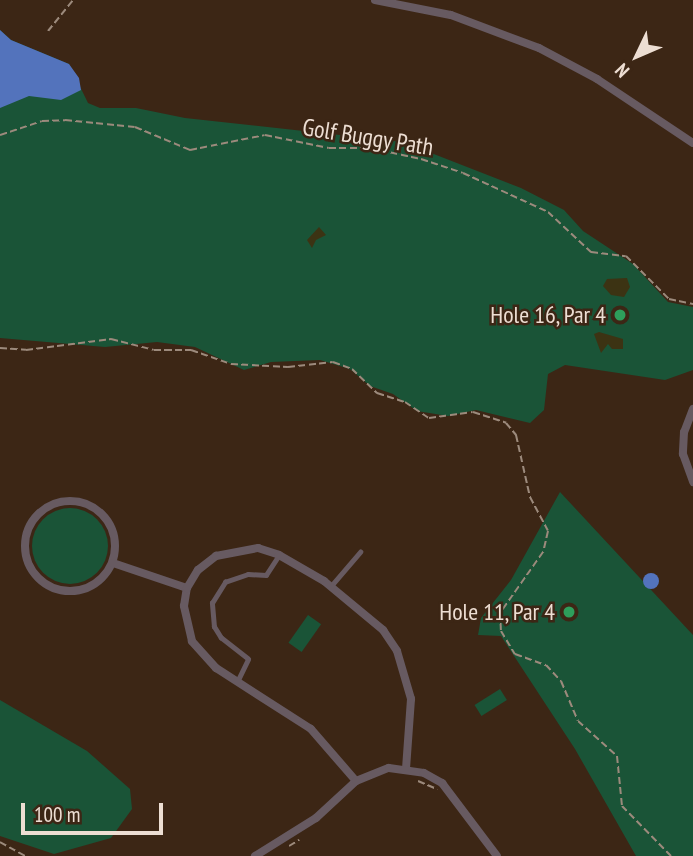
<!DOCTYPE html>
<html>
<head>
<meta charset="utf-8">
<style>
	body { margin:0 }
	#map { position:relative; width:693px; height:856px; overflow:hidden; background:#3c2615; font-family:"PT Sans Narrow",sans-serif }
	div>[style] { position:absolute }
	.green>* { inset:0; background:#1a5437; transform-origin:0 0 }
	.round { border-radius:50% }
	.sand>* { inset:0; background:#3c3313 }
	.water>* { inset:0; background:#5373bc }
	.path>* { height:2px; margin-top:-1px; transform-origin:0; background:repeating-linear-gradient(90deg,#9c8a7c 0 7px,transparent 0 10.5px) }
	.service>* { height:4.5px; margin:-2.25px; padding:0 2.25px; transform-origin:2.25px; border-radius:2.25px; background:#675a61 }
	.minor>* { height:8px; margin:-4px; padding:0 4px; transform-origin:4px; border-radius:4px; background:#675a61 }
	.minor>.ring { margin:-4px; padding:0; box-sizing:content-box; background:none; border:8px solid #675a61; border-radius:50% }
	.dots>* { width:19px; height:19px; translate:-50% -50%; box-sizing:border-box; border:4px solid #3c2615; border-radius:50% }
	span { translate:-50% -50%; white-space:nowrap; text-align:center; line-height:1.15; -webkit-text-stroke:5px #3c2615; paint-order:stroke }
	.street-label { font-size:24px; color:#edded3 }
	.poi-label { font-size:24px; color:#edded3 }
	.right { translate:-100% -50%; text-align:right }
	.north { position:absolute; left:602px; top:21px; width:70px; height:70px; -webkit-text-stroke:5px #3c2615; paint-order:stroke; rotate:226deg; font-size:19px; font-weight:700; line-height:28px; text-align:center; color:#edded3 }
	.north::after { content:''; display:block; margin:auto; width:24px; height:32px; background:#edded3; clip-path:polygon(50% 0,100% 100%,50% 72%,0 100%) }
	.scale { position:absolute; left:21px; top:803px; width:142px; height:32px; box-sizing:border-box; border:4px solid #edded3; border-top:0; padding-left:9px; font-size:21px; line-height:24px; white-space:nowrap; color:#edded3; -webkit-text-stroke:5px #3c2615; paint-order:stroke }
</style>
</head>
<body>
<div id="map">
	<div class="green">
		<i style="clip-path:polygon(0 30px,11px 40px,69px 64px,88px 103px,100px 108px,136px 108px,185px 118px,403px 142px,521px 188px,564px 210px,583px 231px,633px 264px,668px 302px,693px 307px,693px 370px,665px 380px,565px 365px,548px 374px,544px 410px,530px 423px,476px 410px,448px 416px,417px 411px,393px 394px,370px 386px,350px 369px,320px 360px,271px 362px,244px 370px,195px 347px,157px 342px,105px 347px,0 338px)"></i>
		<i style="clip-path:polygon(560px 492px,693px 635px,693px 856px,636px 856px,575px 749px,501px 636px,478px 635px,481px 618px,511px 580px)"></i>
		<i class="round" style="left:32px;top:508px;width:76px;height:76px"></i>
		<i style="left:308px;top:615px;width:16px;height:34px;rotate:35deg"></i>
		<i style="left:500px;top:689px;width:13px;height:30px;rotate:58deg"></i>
		<i style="clip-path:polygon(0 700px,87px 751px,130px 789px,132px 809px,111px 838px,54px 854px,0 836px)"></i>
	</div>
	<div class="sand">
		<i style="clip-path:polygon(319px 227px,326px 235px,316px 240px,312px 248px,307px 240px)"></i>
		<i style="clip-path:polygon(627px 278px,630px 287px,624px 297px,611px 295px,603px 286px,607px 279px)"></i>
		<i style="clip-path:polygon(599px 332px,623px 339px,623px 349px,612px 349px,608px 344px,601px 353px,594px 334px)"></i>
	</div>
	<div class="water">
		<i style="clip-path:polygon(0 30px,11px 40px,69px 64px,79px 78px,81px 90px,61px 100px,29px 96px,0 108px)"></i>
		<i class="round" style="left:643px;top:573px;width:16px;height:16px"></i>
	</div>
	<div class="path">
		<i style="left:48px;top:31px;width:40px;rotate:-51deg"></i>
		<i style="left:0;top:135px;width:44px;rotate:-18.4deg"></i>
		<i style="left:42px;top:121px;width:23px;rotate:-2deg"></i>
		<i style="left:65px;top:120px;width:70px;rotate:5.7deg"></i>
		<i style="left:135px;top:127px;width:60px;rotate:22.7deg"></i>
		<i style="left:190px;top:150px;width:76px;rotate:-11.3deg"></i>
		<i style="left:265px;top:135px;width:65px;rotate:11.5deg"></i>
		<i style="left:329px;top:148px;width:41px"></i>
		<i style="left:370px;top:148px;width:52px;rotate:12.2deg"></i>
		<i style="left:421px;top:159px;width:44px;rotate:18.4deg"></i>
		<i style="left:463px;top:173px;width:94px;rotate:24.6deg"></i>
		<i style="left:548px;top:212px;width:59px;rotate:42.9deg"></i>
		<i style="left:591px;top:252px;width:35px;rotate:7deg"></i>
		<i style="left:626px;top:256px;width:61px;rotate:45deg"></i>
		<i style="left:669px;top:299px;width:25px;rotate:12deg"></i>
		<i style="left:0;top:348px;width:26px;rotate:4deg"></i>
		<i style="left:26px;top:350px;width:86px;rotate:-7.4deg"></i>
		<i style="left:111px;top:339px;width:44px;rotate:14.3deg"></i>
		<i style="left:154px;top:350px;width:37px"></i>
		<i style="left:191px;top:350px;width:42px;rotate:19.3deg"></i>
		<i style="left:231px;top:364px;width:57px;rotate:3deg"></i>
		<i style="left:288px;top:367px;width:45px;rotate:-6.3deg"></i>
		<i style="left:333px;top:362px;width:20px;rotate:20deg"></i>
		<i style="left:352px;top:369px;width:35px;rotate:44deg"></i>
		<i style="left:377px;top:393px;width:29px;rotate:18deg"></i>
		<i style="left:405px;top:402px;width:29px;rotate:34deg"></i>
		<i style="left:429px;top:418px;width:44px;rotate:-7.8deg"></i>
		<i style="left:473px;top:412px;width:35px;rotate:18deg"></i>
		<i style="left:506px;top:423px;width:16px;rotate:50deg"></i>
		<i style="left:516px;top:435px;width:64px;rotate:77.3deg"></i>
		<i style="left:530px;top:497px;width:38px;rotate:62deg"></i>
		<i style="left:548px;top:531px;width:22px;rotate:103deg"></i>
		<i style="left:543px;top:552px;width:75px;rotate:125.2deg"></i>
		<i style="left:500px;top:613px;width:18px;rotate:87deg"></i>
		<i style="left:501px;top:631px;width:27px;rotate:59deg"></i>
		<i style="left:515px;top:654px;width:33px;rotate:20deg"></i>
		<i style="left:546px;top:665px;width:22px;rotate:47deg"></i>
		<i style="left:561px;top:681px;width:43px;rotate:67deg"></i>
		<i style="left:578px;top:721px;width:52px;rotate:41.9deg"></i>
		<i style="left:617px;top:756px;width:50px;rotate:84.3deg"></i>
		<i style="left:622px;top:806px;width:70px;rotate:45.6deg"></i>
		<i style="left:418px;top:781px;width:21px;rotate:23deg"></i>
		<i style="left:0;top:842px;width:29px;rotate:29deg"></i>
		<i style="left:289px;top:846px;width:12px;rotate:-31deg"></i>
	</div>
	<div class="service">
		<i style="left:331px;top:586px;width:45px;rotate:-49.5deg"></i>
		<i style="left:237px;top:682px;width:25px;rotate:-64deg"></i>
		<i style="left:248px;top:659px;width:34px;rotate:-142deg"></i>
		<i style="left:221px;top:638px;width:13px;rotate:-122deg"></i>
		<i style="left:214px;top:627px;width:24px;rotate:-95deg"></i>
		<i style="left:212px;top:603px;width:25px;rotate:-58deg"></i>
		<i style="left:225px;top:582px;width:24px;rotate:-19deg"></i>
		<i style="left:248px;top:574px;width:18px;rotate:3deg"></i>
		<i style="left:266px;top:575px;width:24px;rotate:-57deg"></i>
	</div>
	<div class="minor">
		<i style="left:375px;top:0;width:77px;rotate:11.2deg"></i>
		<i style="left:451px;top:15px;width:94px;rotate:20.6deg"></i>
		<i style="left:539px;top:48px;width:66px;rotate:28.1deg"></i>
		<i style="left:597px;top:79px;width:115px;rotate:33.7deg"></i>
		<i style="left:693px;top:409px;width:25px;rotate:111deg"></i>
		<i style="left:684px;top:432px;width:22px;rotate:93deg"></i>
		<i style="left:683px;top:454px;width:30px;rotate:70deg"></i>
		<i class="ring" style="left:25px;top:501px;width:82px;height:82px"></i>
		<i style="left:113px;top:563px;width:78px;rotate:18.7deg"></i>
		<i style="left:356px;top:781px;width:69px;rotate:-130.9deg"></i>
		<i style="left:311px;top:729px;width:113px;rotate:-147.3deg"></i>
		<i style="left:216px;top:668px;width:36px;rotate:-132deg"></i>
		<i style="left:192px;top:641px;width:36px;rotate:-103deg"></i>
		<i style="left:184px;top:606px;width:18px;rotate:-81deg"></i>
		<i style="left:187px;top:588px;width:21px;rotate:-59deg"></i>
		<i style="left:198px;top:570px;width:23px;rotate:-38deg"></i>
		<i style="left:216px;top:556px;width:43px;rotate:-10.8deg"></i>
		<i style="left:258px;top:548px;width:22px;rotate:18deg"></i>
		<i style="left:279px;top:555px;width:52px;rotate:30deg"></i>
		<i style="left:324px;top:581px;width:77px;rotate:39.7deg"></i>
		<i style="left:383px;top:630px;width:25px;rotate:56deg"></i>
		<i style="left:397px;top:651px;width:50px;rotate:73.7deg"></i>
		<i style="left:411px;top:699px;width:69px;rotate:94.1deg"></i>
		<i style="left:255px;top:856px;width:72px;rotate:-31.9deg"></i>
		<i style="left:316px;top:818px;width:54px;rotate:-42.8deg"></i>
		<i style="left:356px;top:781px;width:35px;rotate:-22deg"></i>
		<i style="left:389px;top:768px;width:35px;rotate:8deg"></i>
		<i style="left:424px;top:773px;width:21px;rotate:29deg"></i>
		<i style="left:442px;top:783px;width:91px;rotate:53deg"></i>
	</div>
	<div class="dots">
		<i style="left:620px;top:315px;background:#2e9e5b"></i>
		<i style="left:569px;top:612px;background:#2e9e5b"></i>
	</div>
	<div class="street-label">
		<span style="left:368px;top:137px;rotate:9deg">Golf Buggy Path</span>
	</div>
	<div class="poi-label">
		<span class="right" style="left:606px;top:315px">Hole 16, Par 4</span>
		<span class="right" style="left:555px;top:612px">Hole 11, Par 4</span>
	</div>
	<div class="north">N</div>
	<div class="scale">100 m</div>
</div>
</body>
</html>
